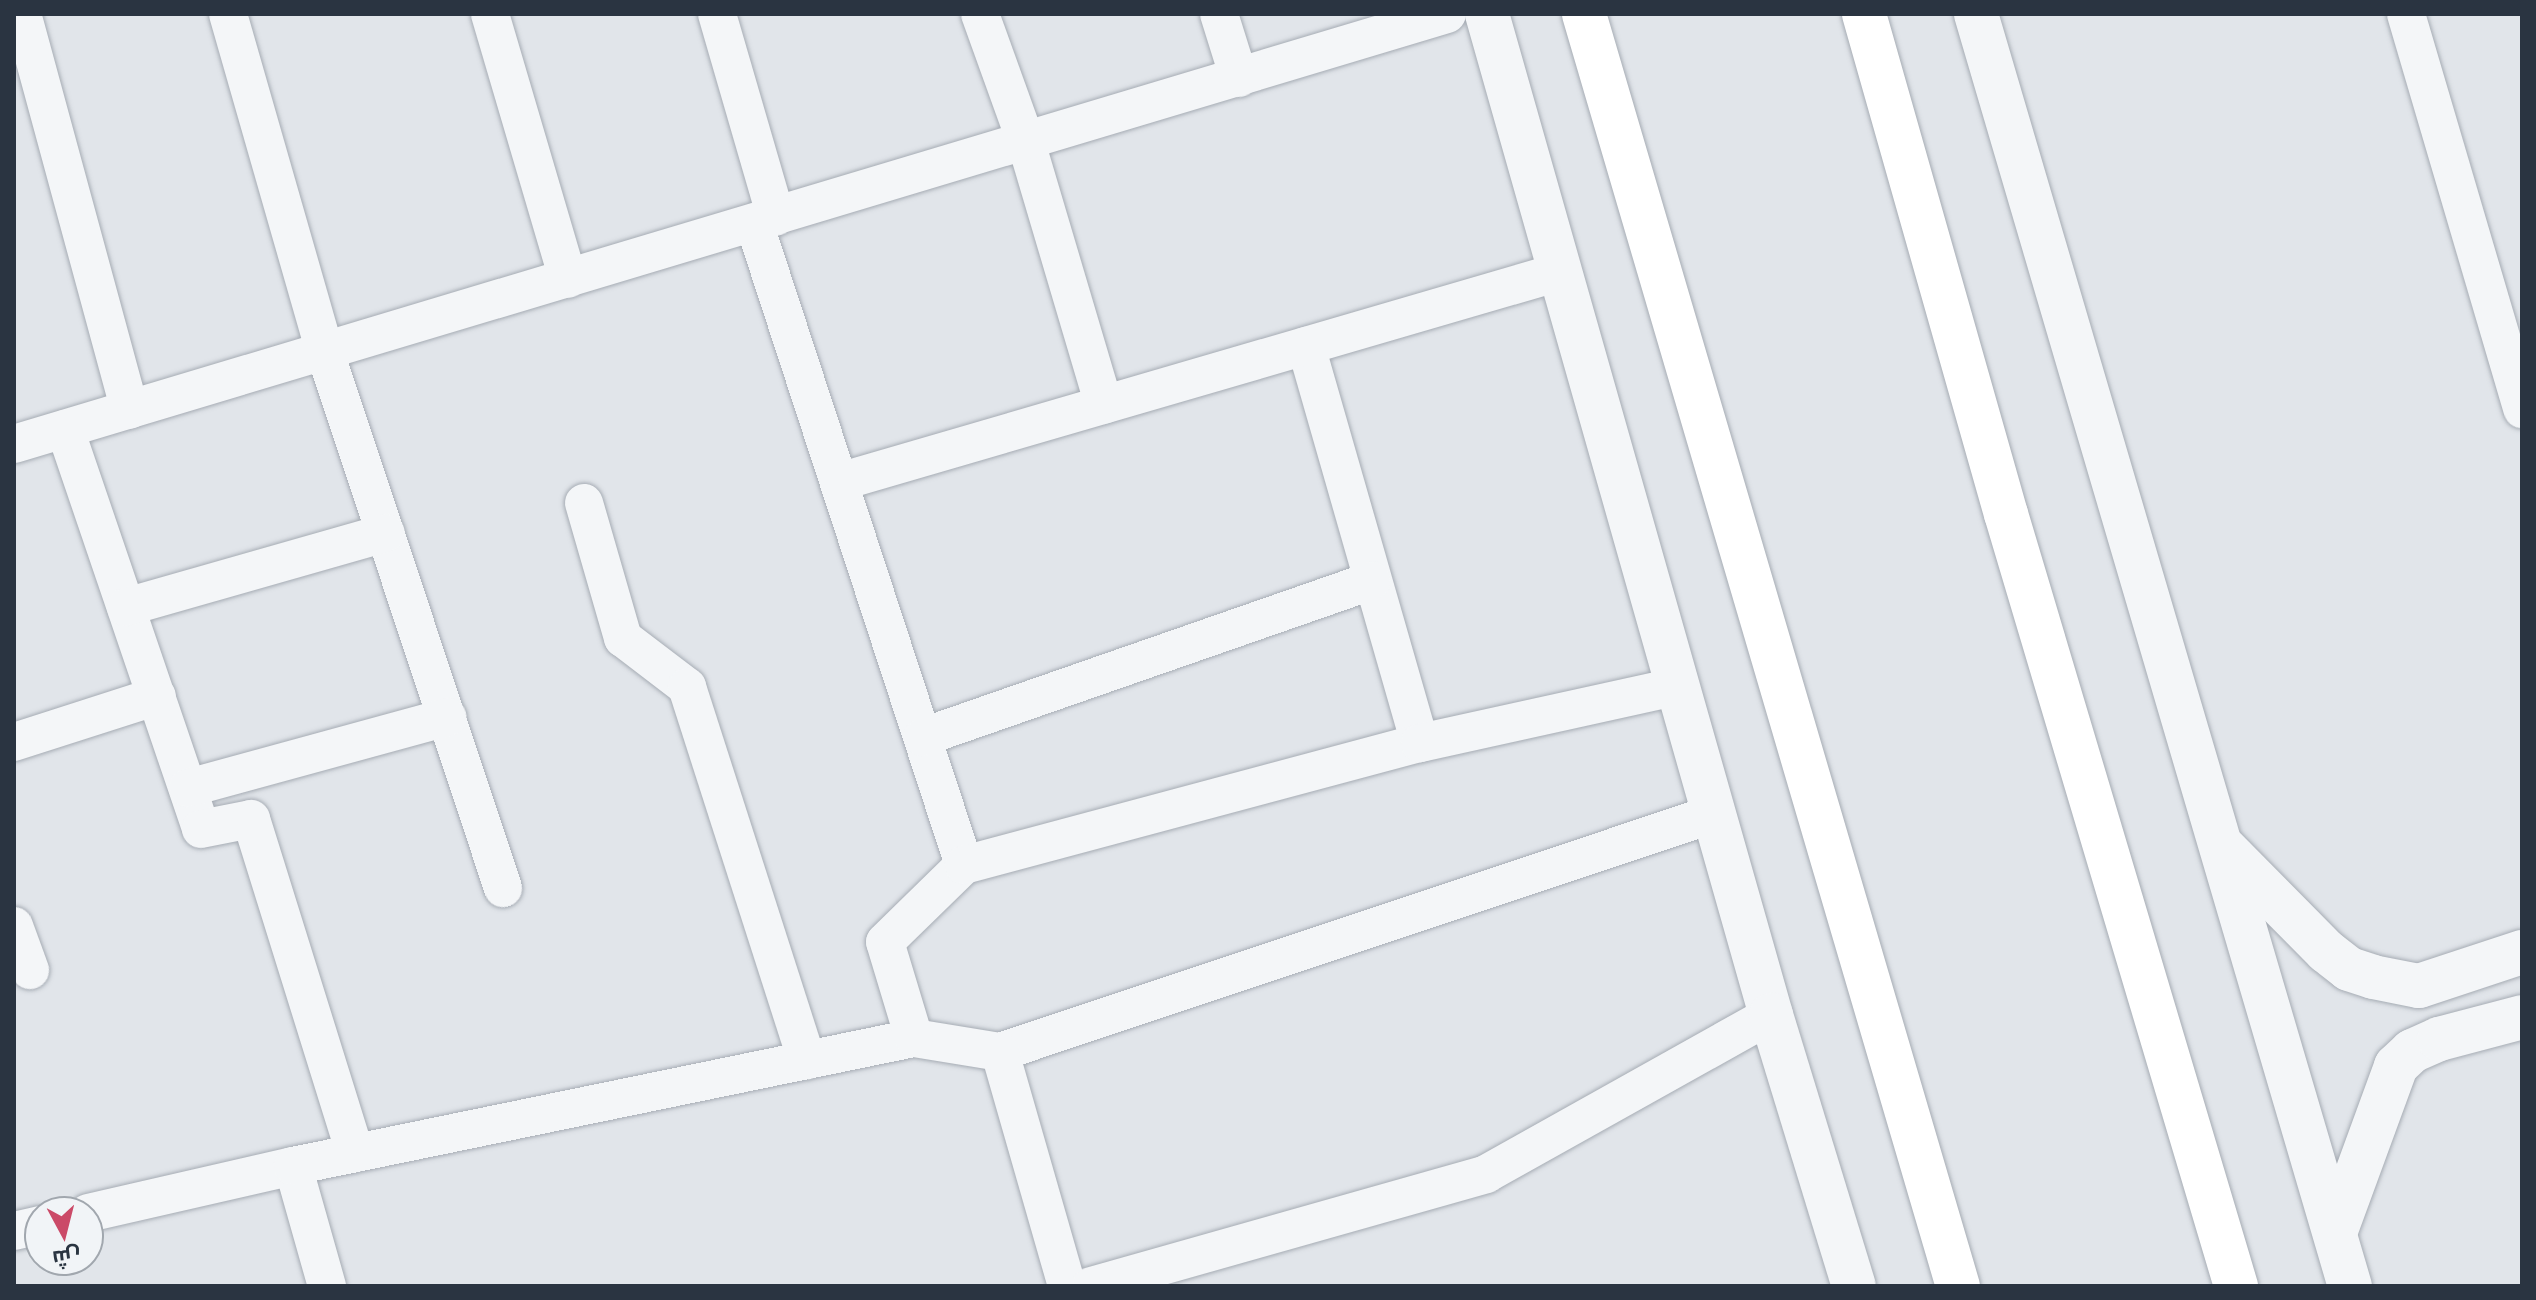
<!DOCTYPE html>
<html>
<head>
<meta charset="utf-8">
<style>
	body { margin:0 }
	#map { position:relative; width:2536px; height:1300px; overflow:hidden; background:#e1e5ea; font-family:Jost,Cairo,sans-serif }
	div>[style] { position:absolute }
	.roads { filter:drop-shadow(0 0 2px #a6acb4) drop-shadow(0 0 2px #a6acb4) }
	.minor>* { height:38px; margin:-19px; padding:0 19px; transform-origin:19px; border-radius:19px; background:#f4f6f8 }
	.tertiary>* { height:44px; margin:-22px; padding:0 22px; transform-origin:22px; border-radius:22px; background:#f4f6f8 }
	.secondary>* { height:44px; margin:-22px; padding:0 22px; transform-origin:22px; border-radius:22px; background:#fff }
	span { translate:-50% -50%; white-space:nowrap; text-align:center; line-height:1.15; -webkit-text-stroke:8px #f1f4f7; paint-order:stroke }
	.frame { position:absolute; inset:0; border:16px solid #2a3441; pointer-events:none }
	.north { position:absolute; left:24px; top:1196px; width:80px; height:80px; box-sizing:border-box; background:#f1f4f7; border:2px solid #a1a7ae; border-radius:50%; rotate:173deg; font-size:22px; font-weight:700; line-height:32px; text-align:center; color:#2a3441 }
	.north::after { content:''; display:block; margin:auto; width:28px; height:36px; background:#cb4a68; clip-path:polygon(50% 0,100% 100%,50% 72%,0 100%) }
</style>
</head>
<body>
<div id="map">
	<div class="roads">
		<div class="minor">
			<i style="left:228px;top:14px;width:352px;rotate:74deg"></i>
			<i style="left:325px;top:352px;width:565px;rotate:71.63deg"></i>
			<i style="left:490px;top:14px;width:276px;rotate:73.6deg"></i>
			<i style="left:717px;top:14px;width:211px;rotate:73.8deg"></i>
			<i style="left:980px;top:14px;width:136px;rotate:70.2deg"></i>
			<i style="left:1026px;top:142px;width:274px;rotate:73.5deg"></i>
			<i style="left:1219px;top:14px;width:67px;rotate:72.6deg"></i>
			<i style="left:2406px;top:14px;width:412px;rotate:73.6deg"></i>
			<i style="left:14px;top:16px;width:9px;rotate:6deg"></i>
			<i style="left:23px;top:17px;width:407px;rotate:74.8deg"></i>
			<i style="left:754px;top:223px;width:675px;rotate:71.89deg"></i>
			<i style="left:1306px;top:346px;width:413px;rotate:74deg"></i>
			<i style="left:65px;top:429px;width:422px;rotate:71.2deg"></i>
			<i style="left:201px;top:829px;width:51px;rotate:-11.3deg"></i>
			<i style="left:251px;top:819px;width:350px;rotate:72.7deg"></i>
			<i style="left:14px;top:444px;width:1496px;rotate:-16.7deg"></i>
			<i style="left:839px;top:482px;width:750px;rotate:-16.26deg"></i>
			<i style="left:584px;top:503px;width:141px;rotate:73.9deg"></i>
			<i style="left:623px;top:638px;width:81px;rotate:37.4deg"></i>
			<i style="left:687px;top:687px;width:392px;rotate:72.2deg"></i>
			<i style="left:126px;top:607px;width:270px;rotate:-15.9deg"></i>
			<i style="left:923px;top:737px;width:475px;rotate:-19.2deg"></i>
			<i style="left:14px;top:742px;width:150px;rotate:-17.8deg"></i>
			<i style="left:188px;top:788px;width:269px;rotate:-15.3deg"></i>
			<i style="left:14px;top:926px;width:47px;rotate:70deg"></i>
			<i style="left:1000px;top:1052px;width:755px;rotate:-18.46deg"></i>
			<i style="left:293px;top:1166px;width:125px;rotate:74.2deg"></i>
			<i style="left:88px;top:1213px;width:210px;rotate:-12.9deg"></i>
			<i style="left:293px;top:1166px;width:634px;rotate:-11.65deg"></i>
			<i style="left:14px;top:1231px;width:27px;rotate:-13deg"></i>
			<i style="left:1067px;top:1286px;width:243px;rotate:-106deg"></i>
			<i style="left:1000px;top:1052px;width:87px;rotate:-170.8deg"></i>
			<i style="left:914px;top:1038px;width:100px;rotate:-106.8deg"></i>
			<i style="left:885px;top:942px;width:110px;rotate:-44.3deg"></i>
			<i style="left:964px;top:865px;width:472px;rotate:-15deg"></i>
			<i style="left:1420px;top:743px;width:266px;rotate:-12.4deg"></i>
			<i style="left:1091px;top:1286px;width:411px;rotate:-15.8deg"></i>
			<i style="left:1486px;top:1174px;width:326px;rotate:-29.2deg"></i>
		</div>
		<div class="tertiary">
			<i style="left:1487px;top:14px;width:1041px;rotate:74.16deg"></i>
			<i style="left:1771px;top:1015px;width:283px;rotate:73deg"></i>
			<i style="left:1976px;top:14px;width:1326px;rotate:73.62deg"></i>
			<i style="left:2225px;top:849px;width:144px;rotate:45.3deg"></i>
			<i style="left:2326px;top:951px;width:29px;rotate:38deg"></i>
			<i style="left:2349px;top:969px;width:25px;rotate:18deg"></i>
			<i style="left:2373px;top:977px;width:47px;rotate:11.1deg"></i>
			<i style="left:2419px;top:986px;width:108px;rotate:-18.3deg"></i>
			<i style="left:2335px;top:1233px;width:178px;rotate:-69.9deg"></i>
			<i style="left:2396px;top:1066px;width:22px;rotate:-43deg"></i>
			<i style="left:2412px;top:1051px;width:30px;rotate:-24deg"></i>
			<i style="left:2439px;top:1039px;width:86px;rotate:-14.8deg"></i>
		</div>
		<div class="secondary">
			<i style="left:1584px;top:14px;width:1326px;rotate:73.62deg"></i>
			<i style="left:1864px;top:14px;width:520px;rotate:74.15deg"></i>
			<i style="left:2006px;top:514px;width:806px;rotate:73.41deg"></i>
		</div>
	</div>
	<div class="frame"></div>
	<div class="north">ش</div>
</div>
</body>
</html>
